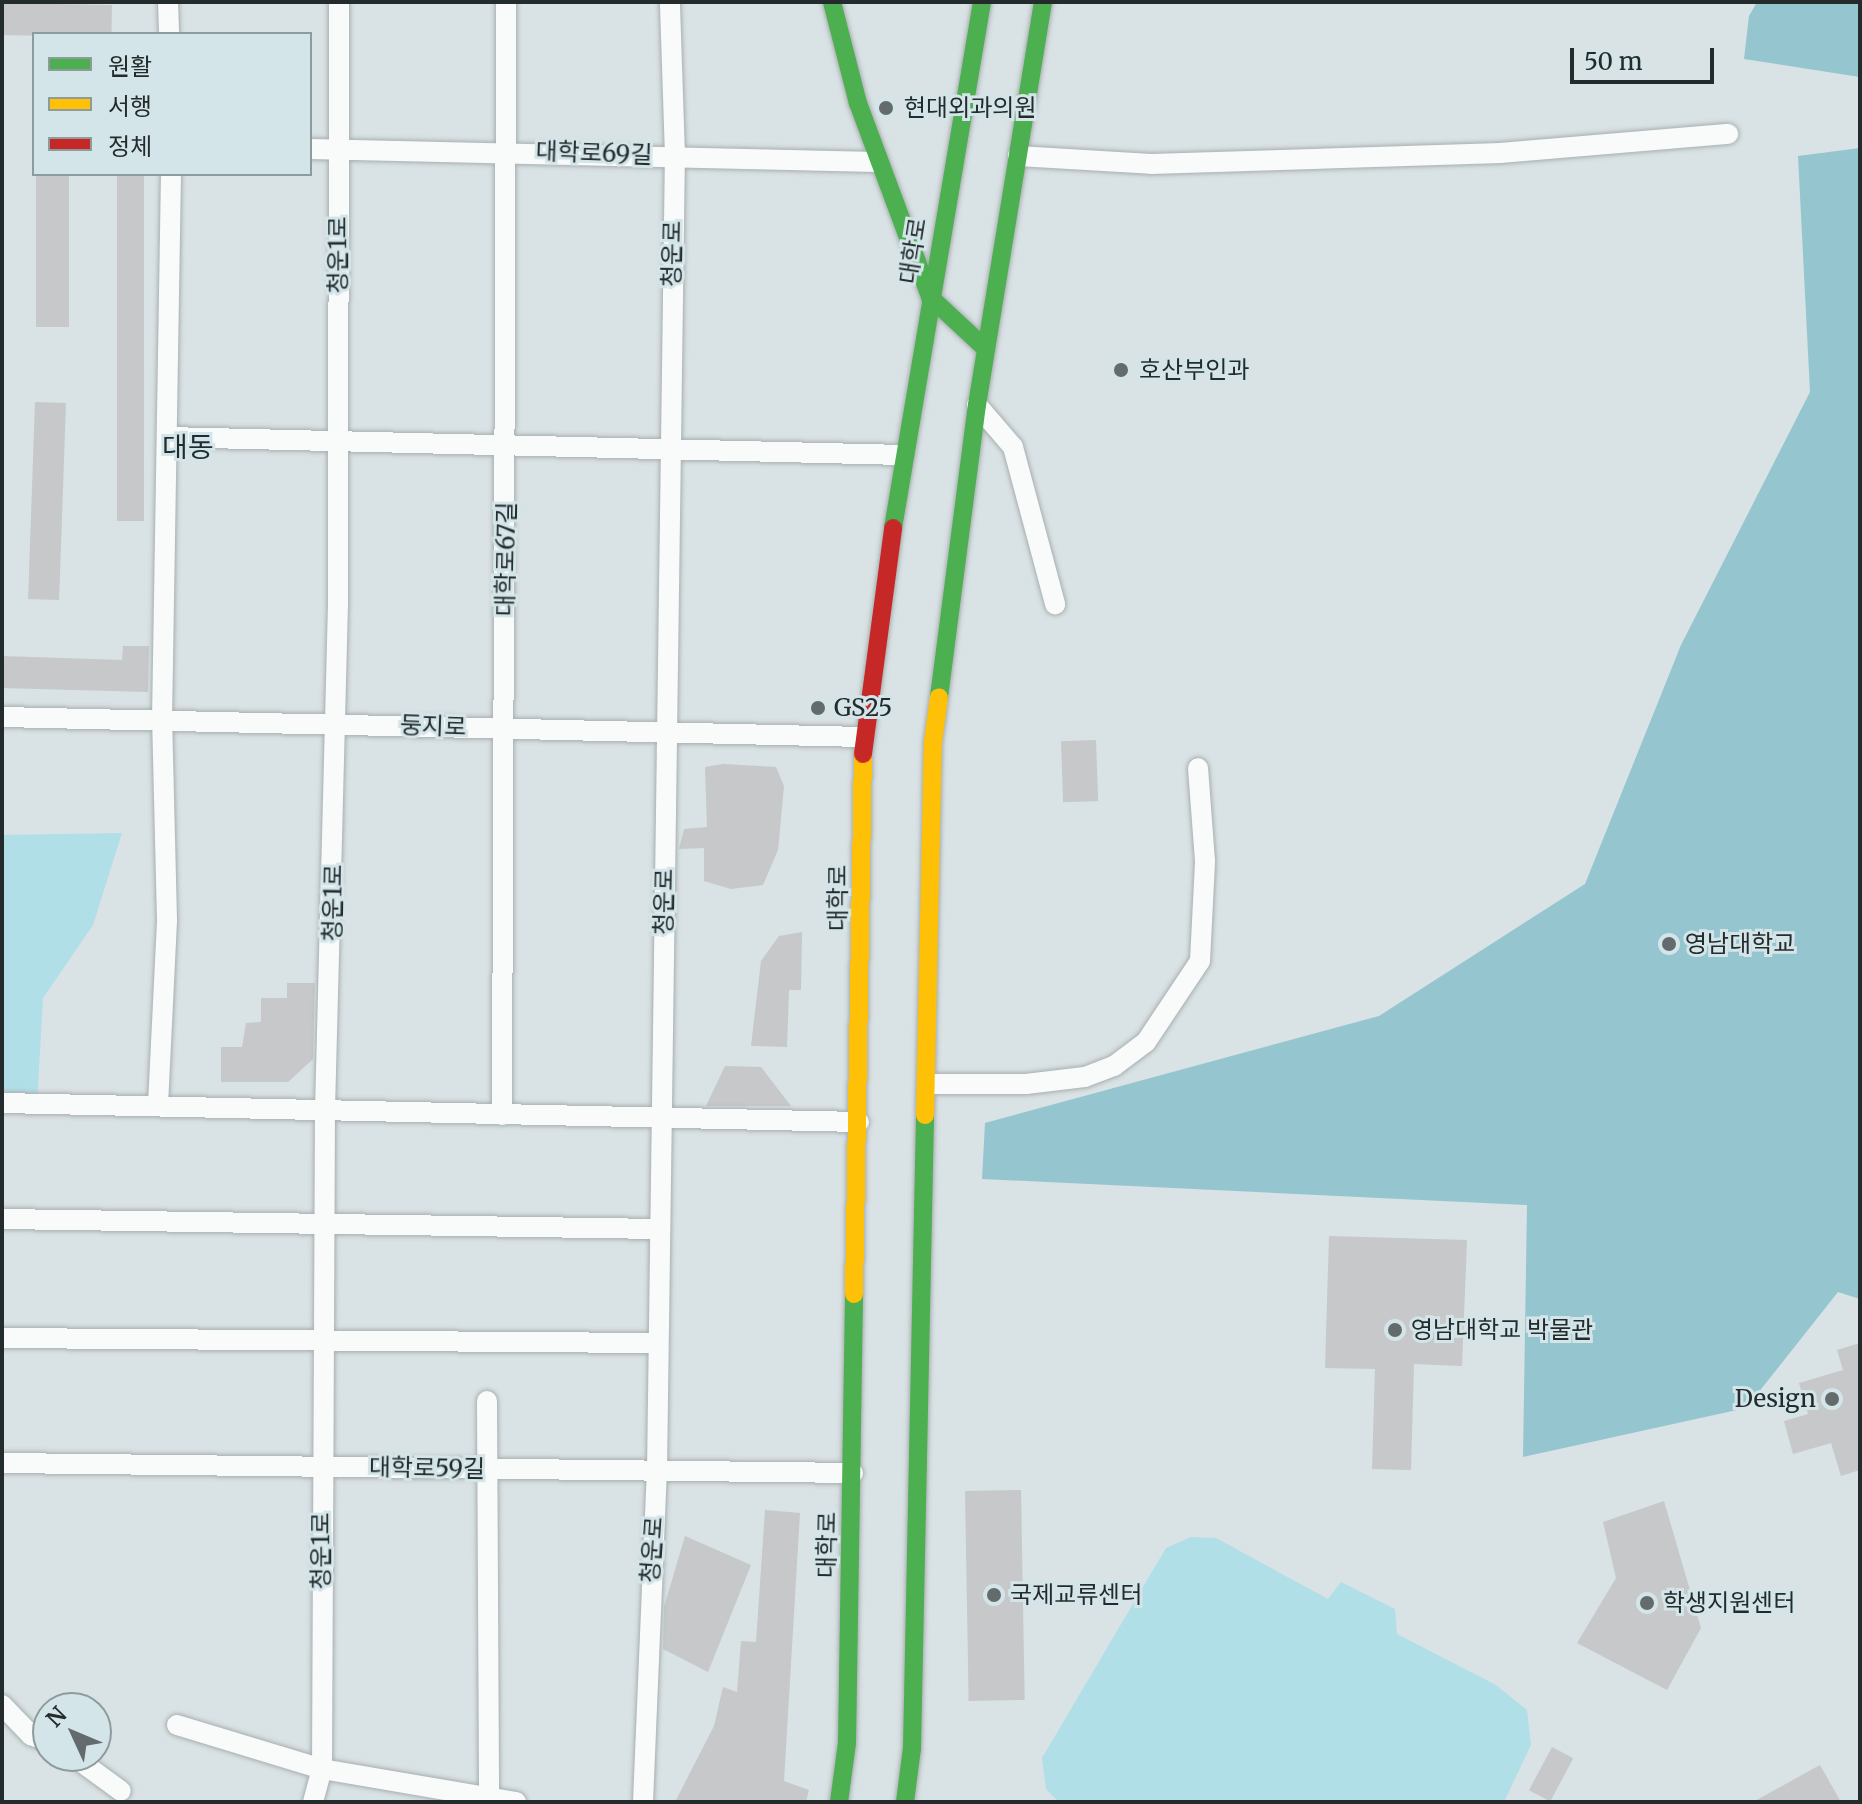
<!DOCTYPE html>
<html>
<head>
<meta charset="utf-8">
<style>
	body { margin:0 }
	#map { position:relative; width:1862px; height:1804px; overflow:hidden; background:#d9e2e4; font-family:Merriweather,"Noto Sans KR",serif }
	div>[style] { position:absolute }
	.green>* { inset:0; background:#b1dfe8 }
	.forest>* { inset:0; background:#95c5cf }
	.building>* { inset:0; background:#c6c8ca; transform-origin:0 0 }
	.roads { filter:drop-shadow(0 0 2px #a8afb1) drop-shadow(0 0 2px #a8afb1) }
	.street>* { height:20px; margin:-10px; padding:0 10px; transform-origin:10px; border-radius:10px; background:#f9fbfb }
	.fast>* { height:18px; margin:-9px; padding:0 9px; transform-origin:9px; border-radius:9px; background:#4caf50 }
	.slow>* { height:18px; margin:-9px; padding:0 9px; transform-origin:9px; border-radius:9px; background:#ffc107 }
	.jam>* { height:18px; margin:-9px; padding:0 9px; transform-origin:9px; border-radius:9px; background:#c62828 }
	.dots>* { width:22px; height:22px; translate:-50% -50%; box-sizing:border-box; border:4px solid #d4e5e9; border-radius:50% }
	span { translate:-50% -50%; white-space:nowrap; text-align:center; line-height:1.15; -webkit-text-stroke:6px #d4e5e9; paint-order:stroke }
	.poi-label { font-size:24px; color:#242b2c }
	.left { translate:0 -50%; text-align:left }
	.right { translate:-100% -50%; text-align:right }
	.street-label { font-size:24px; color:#242b2c }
	.quarter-label { font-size:28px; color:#1f2c2f }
	.frame { position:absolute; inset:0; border:4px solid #242b2c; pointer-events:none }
	.legend { position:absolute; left:32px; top:32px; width:280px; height:144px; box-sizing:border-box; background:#d4e5e9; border:2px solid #8e9b9d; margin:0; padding:10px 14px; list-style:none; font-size:24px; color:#242b2c }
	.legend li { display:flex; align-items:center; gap:16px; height:40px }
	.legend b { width:40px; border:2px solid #8e9b9d }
	.north { position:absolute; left:32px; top:1692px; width:80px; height:80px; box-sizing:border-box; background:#d4e5e9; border:2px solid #8e9b9d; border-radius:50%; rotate:314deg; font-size:22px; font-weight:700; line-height:32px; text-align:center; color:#242b2c }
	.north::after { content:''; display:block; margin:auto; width:28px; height:36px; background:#636b6c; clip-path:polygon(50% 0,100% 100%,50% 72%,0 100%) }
	.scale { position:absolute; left:1570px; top:48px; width:144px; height:36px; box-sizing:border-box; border:4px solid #242b2c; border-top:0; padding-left:10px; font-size:24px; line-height:28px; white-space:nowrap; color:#242b2c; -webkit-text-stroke:6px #d4e5e9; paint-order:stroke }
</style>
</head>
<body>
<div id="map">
	<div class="green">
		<i style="clip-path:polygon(122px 833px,93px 925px,43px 998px,37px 1103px,2px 1103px,2px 835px)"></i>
		<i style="clip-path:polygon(1191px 1537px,1216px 1538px,1328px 1599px,1341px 1582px,1395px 1609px,1397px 1634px,1496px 1685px,1527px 1710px,1531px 1745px,1504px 1802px,1059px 1802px,1046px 1789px,1042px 1758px,1166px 1548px)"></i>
	</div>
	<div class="forest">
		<i style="clip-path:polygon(1757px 2px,1860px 2px,1860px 77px,1744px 59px,1749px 16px)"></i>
		<i style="clip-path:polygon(1860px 148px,1860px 1299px,1838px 1292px,1746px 1408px,1523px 1457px,1527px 1205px,982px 1179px,985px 1123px,1379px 1016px,1585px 884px,1681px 645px,1810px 392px,1798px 156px)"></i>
	</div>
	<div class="building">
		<i style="left:2px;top:3px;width:110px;height:32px;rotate:1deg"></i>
		<i style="left:36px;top:174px;width:33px;height:153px"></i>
		<i style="left:117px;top:174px;width:27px;height:347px"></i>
		<i style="left:35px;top:402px;width:31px;height:197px;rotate:2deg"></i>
		<i style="clip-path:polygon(123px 646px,149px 646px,148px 692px,2px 688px,2px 656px,122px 660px)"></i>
		<i style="left:1096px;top:740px;width:61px;height:35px;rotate:88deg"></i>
		<i style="clip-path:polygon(723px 764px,776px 767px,784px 786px,778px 850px,763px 885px,731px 889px,704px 881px,704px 848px,679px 849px,684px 829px,707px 827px,705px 767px)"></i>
		<i style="clip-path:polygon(802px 932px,801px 990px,789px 990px,787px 1047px,751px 1046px,761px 961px,779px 936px)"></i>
		<i style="clip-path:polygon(287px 983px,315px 983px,313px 1059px,288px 1082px,221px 1082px,221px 1047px,242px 1047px,246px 1023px,261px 1022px,261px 998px,287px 998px)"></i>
		<i style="clip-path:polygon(725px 1066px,761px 1067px,791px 1106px,706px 1106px)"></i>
		<i style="clip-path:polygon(1329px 1236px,1467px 1240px,1462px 1366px,1414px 1364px,1411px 1470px,1372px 1469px,1375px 1369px,1325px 1368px)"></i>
		<i style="clip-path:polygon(1860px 1343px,1860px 1470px,1841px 1476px,1831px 1443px,1793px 1454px,1784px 1421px,1808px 1414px,1799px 1383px,1843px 1370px,1837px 1350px)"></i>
		<i style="left:1021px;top:1490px;width:210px;height:56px;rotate:89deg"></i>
		<i style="clip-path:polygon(1664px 1501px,1701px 1628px,1667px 1690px,1577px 1643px,1616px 1578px,1603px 1522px)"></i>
		<i style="clip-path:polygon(765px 1510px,800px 1513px,784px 1781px,809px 1790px,806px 1802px,675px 1802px,714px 1726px,723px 1687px,737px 1692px,741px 1641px,756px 1642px)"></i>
		<i style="clip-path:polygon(685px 1536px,751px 1565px,708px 1672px,663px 1649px,664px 1607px)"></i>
		<i style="left:1552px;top:1747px;width:24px;height:49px;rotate:28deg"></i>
		<i style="clip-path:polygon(1820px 1765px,1841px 1802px,1753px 1802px)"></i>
	</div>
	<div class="roads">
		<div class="street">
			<i style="left:168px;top:2px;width:32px;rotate:88deg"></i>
			<i style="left:310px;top:149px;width:568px;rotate:1.31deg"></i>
			<i style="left:1018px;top:156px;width:133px;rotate:3.4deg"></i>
			<i style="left:1151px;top:164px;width:350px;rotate:-1.8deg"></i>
			<i style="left:1501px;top:153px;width:228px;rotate:-4.8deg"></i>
			<i style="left:977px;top:405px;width:55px;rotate:49.4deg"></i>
			<i style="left:1013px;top:447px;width:163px;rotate:75deg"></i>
			<i style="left:167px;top:437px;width:736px;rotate:1.4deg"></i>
			<i style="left:2px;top:717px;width:861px;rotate:1.33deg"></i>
			<i style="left:928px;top:1084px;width:98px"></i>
			<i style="left:1026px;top:1084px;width:59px;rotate:-6.8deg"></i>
			<i style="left:1085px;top:1077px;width:31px;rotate:-21deg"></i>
			<i style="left:1114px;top:1066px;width:40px;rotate:-37deg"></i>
			<i style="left:1146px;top:1042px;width:97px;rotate:-56.3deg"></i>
			<i style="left:1200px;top:961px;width:100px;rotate:-87.1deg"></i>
			<i style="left:1205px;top:861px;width:93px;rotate:-94.3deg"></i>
			<i style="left:2px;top:1103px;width:857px;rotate:1.27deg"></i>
			<i style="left:158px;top:1105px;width:185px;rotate:-87.2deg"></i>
			<i style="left:167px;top:920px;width:199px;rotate:-91.4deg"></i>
			<i style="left:162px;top:721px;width:547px;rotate:-89.06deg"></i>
			<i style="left:502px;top:1115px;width:1113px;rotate:-89.79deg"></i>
			<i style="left:2px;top:1219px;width:657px;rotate:0.87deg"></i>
			<i style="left:2px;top:1338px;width:656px;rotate:0.44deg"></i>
			<i style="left:487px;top:1401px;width:401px;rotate:89.7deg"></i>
			<i style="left:2px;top:1463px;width:851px;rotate:0.67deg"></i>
			<i style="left:2px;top:1705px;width:42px;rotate:46deg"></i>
			<i style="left:31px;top:1735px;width:18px;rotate:22deg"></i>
			<i style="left:177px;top:1725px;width:152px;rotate:16.9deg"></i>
			<i style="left:322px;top:1769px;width:197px;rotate:9.7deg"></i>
			<i style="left:73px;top:1756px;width:59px;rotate:36.1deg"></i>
			<i style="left:313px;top:1802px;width:34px;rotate:-75deg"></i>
			<i style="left:322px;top:1769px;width:659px;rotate:-89.74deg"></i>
			<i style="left:325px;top:1110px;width:505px;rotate:-88.53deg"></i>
			<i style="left:338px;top:605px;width:603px;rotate:-89.9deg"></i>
			<i style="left:643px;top:1802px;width:330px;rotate:-87.6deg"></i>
			<i style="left:657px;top:1472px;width:1316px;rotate:-89.22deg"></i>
			<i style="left:675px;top:156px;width:154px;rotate:-91.9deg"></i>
		</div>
		<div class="fast">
			<i style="left:832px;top:2px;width:104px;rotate:75.6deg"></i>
			<i style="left:858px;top:103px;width:207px;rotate:69.6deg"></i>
			<i style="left:930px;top:297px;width:76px;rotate:42.9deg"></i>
			<i style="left:893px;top:528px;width:533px;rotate:-80.4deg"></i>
			<i style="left:939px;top:697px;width:294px;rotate:-82.6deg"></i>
			<i style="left:977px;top:405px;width:408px;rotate:-80.7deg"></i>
			<i style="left:839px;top:1802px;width:60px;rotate:-82.3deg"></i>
			<i style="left:847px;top:1743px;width:449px;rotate:-89.1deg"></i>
			<i style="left:905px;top:1802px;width:54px;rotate:-82.6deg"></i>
			<i style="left:912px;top:1748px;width:633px;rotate:-88.82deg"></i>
		</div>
		<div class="slow">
			<i style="left:925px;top:1115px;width:373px;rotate:-88.8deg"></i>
			<i style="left:933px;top:742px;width:45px;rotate:-82.4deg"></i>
			<i style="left:854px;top:1294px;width:540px;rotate:-89.05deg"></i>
		</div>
		<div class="jam">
			<i style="left:863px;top:754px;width:228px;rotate:-82.4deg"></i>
		</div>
	</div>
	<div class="dots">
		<i style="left:886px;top:108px;background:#636b6c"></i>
		<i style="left:1121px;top:370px;background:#636b6c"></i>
		<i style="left:818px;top:708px;background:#636b6c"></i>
		<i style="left:1669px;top:944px;background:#636b6c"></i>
		<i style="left:1395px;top:1330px;background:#636b6c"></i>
		<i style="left:1832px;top:1399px;background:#636b6c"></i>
		<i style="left:994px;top:1595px;background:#636b6c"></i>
		<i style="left:1647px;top:1603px;background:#636b6c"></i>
	</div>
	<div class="poi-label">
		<span class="left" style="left:904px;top:108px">현대외과의원</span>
		<span class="left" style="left:1139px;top:370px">호산부인과</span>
		<span class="left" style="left:834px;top:708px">GS25</span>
		<span class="left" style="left:1685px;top:944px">영남대학교</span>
		<span class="left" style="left:1411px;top:1330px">영남대학교 박물관</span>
		<span class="right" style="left:1816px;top:1399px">Design</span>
		<span class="left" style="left:1010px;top:1595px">국제교류센터</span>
		<span class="left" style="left:1663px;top:1603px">학생지원센터</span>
	</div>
	<div class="street-label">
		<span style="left:594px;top:153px;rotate:2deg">대학로69길</span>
		<span style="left:913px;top:251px;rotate:-81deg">대학로</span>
		<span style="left:672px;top:254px;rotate:-89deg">청운로</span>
		<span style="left:338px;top:255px;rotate:-90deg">청운1로</span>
		<span style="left:506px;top:559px;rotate:-89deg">대학로67길</span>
		<span style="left:433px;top:726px;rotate:2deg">둥지로</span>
		<span style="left:838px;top:898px;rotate:-90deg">대학로</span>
		<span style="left:664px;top:902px;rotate:-89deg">청운로</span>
		<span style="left:333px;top:903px;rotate:-89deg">청운1로</span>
		<span style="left:427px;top:1468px;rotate:1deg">대학로59길</span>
		<span style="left:827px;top:1545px;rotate:-89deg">대학로</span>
		<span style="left:652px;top:1550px;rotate:-86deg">청운로</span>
		<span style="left:321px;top:1551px;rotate:-90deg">청운1로</span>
	</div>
	<div class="quarter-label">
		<span style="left:188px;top:447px">대동</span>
	</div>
	<div class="frame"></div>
	<ul class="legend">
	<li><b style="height:10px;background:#4caf50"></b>원활</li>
	<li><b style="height:10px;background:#ffc107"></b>서행</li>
	<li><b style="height:10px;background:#c62828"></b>정체</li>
	</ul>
	<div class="north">N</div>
	<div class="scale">50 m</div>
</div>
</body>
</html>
